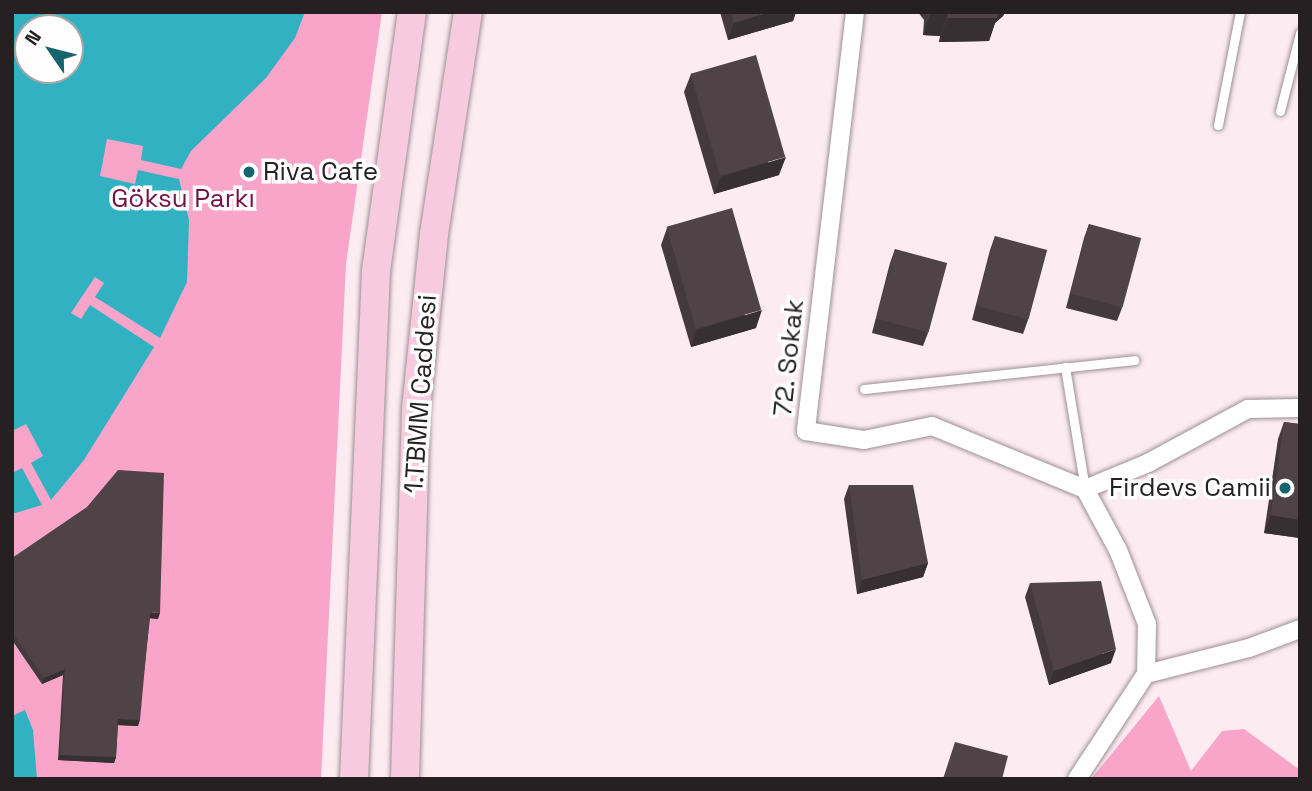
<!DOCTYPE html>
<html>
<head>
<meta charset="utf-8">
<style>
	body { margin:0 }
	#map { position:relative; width:1312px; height:791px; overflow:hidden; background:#fcecf2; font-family:"Space Grotesk",sans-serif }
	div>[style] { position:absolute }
	.green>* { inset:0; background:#f9a5ca }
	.water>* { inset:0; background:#32b1c3 }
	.roads { filter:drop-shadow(0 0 2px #9d8f95) drop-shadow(0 0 2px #9d8f95) }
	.lane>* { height:9px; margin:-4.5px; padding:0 4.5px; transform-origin:4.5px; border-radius:4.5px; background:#fff }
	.street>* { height:18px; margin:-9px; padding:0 9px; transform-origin:9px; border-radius:9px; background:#fff }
	.primary>* { height:28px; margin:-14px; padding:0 14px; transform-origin:14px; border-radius:14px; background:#f7cadd }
	.wall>* { inset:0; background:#443a3e }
	.shaded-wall>* { inset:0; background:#372f32 }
	.building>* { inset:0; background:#4f4348; transform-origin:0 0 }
	.dots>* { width:19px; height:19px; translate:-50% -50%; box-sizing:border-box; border:4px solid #fefefe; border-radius:50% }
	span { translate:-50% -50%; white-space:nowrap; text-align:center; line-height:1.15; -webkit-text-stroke:7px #fefefe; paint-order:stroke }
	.poi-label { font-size:26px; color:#262023 }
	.left { translate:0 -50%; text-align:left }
	.right { translate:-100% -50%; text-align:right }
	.park-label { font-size:26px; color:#721249 }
	.street-label { font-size:26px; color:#262023 }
	.frame { position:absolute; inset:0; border:14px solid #262023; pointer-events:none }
	.north { position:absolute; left:14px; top:14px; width:70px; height:70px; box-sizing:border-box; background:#fefefe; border:2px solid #a8a5a6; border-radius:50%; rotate:305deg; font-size:19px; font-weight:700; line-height:28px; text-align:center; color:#262023 }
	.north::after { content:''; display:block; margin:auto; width:24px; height:32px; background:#17636e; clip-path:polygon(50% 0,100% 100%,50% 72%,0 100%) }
</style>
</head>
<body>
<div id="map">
	<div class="green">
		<i style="clip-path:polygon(evenodd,12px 12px,382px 12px,346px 264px,321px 779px,12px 779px,12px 12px,28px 28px,70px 28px,70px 70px,28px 70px,28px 28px)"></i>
		<i style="clip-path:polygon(1159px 696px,1191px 771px,1222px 731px,1244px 729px,1300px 770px,1300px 779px,1091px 779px)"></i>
	</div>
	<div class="water">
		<i style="clip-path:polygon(evenodd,12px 12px,305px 12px,295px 38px,266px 78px,191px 151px,181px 169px,141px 160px,143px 146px,107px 139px,100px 176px,135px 184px,138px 170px,179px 179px,189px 220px,187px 282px,160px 338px,95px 297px,104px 283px,95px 277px,71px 313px,81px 319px,90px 305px,154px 347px,84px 460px,51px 500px,31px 463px,43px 456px,26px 424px,12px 431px,12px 12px,28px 28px,70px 28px,70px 70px,28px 70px,28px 28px)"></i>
		<i style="clip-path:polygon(22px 468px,42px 505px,12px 514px,12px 473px)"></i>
		<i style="clip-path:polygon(25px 710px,33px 730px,37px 779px,12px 779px,12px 716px)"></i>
	</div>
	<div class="roads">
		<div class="lane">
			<i style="left:1280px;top:111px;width:81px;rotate:-75.6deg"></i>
			<i style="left:1218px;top:125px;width:115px;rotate:-79deg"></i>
			<i style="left:1065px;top:367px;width:124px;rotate:80.7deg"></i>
			<i style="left:864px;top:389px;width:272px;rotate:-6.1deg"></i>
		</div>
		<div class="street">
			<i style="left:855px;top:12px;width:422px;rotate:96.7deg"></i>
			<i style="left:806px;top:431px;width:59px;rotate:8.8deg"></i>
			<i style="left:864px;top:440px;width:69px;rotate:-11.6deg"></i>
			<i style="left:932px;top:426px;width:165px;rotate:22.4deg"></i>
			<i style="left:1085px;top:489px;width:69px;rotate:61.6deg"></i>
			<i style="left:1118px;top:550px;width:79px;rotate:68.6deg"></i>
			<i style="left:1147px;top:624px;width:50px;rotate:91.1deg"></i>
			<i style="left:1085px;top:489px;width:68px;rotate:-22.4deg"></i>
			<i style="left:1148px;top:463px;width:114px;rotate:-28.4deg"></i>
			<i style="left:1248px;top:409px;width:52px;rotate:-1.1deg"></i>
			<i style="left:1146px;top:674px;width:106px;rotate:-14.2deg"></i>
			<i style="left:1249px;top:648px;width:54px;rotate:-20.4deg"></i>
			<i style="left:1077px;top:779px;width:126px;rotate:-56.7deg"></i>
		</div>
		<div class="primary">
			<i style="left:354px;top:779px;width:508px;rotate:-87.52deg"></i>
			<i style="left:376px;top:271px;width:261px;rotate:-82.1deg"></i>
			<i style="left:405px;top:779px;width:370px;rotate:-88.3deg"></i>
			<i style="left:416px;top:409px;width:176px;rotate:-84.1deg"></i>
			<i style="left:434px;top:234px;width:225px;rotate:-81.3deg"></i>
		</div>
	</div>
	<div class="wall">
		<i style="clip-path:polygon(720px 12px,796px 12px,793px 21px,728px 40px)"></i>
		<i style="clip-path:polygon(918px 12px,1005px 12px,1003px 16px,995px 23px,989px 41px,939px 42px,940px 36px,923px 35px,924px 20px)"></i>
		<i style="clip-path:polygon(691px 74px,779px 175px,714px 194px,684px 92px)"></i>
		<i style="clip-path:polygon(1089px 224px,1122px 308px,1117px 321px,1066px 308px,1084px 238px)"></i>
		<i style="clip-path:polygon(667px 228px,756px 328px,691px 347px,661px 245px)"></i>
		<i style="clip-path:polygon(995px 236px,1028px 320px,1023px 334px,972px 320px,990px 250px)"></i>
		<i style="clip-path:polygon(895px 249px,928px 333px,923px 346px,872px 333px,890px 263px)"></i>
		<i style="clip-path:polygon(1284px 422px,1300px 424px,1300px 538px,1264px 533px,1278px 439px)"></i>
		<i style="clip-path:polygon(849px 485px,928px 563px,923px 577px,857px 594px,844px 499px)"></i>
		<i style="clip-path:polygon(12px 558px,158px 619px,150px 618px,138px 726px,118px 725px,116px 757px,114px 763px,58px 760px,63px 675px,42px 684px,12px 640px)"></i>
		<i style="clip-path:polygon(1030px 583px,1111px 663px,1049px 685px,1025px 597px)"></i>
	</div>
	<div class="shaded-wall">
		<i style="clip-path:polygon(770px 12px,796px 12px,793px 21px,728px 40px,734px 23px)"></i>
		<i style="clip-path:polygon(931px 12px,948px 13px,940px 36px,923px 35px)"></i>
		<i style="clip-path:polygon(995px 12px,1005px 12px,1003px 16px,995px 23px,989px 41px,939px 42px,947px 18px)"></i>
		<i style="clip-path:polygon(786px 157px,779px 175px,714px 194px,721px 177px)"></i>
		<i style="clip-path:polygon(762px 310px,756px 328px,691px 347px,697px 330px)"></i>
		<i style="clip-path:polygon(1271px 515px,1300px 520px,1300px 538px,1264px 533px)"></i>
		<i style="clip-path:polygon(928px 563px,923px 577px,857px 594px,862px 580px)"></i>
		<i style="clip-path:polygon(150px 612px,160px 613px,158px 619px,148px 618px)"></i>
		<i style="clip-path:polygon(1116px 649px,1111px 663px,1049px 685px,1054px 671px)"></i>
		<i style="clip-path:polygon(65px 669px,63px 675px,42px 684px,44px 678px)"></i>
		<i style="clip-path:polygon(118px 719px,140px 720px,138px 726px,116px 725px)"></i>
		<i style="clip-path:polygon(60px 755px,116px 757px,114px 763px,58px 760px)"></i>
	</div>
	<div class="building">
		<i style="clip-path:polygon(731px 12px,770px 12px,734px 23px)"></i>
		<i style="clip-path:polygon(945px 12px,998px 12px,997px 18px,947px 18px,948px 13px)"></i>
		<i style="left:756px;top:55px;width:106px;height:68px;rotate:74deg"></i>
		<i style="left:732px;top:208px;width:106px;height:68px;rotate:74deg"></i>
		<i style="left:1089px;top:224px;width:54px;height:72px;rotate:15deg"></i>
		<i style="left:995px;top:236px;width:54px;height:72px;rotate:15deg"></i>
		<i style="left:895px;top:249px;width:54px;height:72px;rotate:15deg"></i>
		<i style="clip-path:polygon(1284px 422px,1300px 424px,1300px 520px,1271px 515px)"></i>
		<i style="clip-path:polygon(118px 470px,164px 473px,160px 613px,150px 612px,140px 720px,118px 719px,116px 757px,60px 755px,65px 669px,44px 678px,12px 632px,12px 558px,87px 507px)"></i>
		<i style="clip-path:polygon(849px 485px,913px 485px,928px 563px,862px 580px)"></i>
		<i style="clip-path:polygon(1101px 581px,1116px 649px,1054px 671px,1030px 583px)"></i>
		<i style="clip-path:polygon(955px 742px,1008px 756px,1002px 779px,943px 779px)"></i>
	</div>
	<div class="dots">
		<i style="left:249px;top:172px;background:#17636e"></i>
		<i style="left:1285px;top:488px;background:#17636e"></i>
	</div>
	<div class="poi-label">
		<span class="left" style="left:263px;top:172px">Riva Cafe</span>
		<span class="right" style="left:1271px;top:488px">Firdevs Camii</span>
	</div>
	<div class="park-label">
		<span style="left:183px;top:199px">Göksu Parkı</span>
	</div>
	<div class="street-label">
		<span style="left:789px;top:358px;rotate:-84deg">72. Sokak</span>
		<span style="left:421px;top:394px;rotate:-86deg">1.TBMM Caddesi</span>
	</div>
	<div class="frame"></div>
	<div class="north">N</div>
</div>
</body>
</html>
